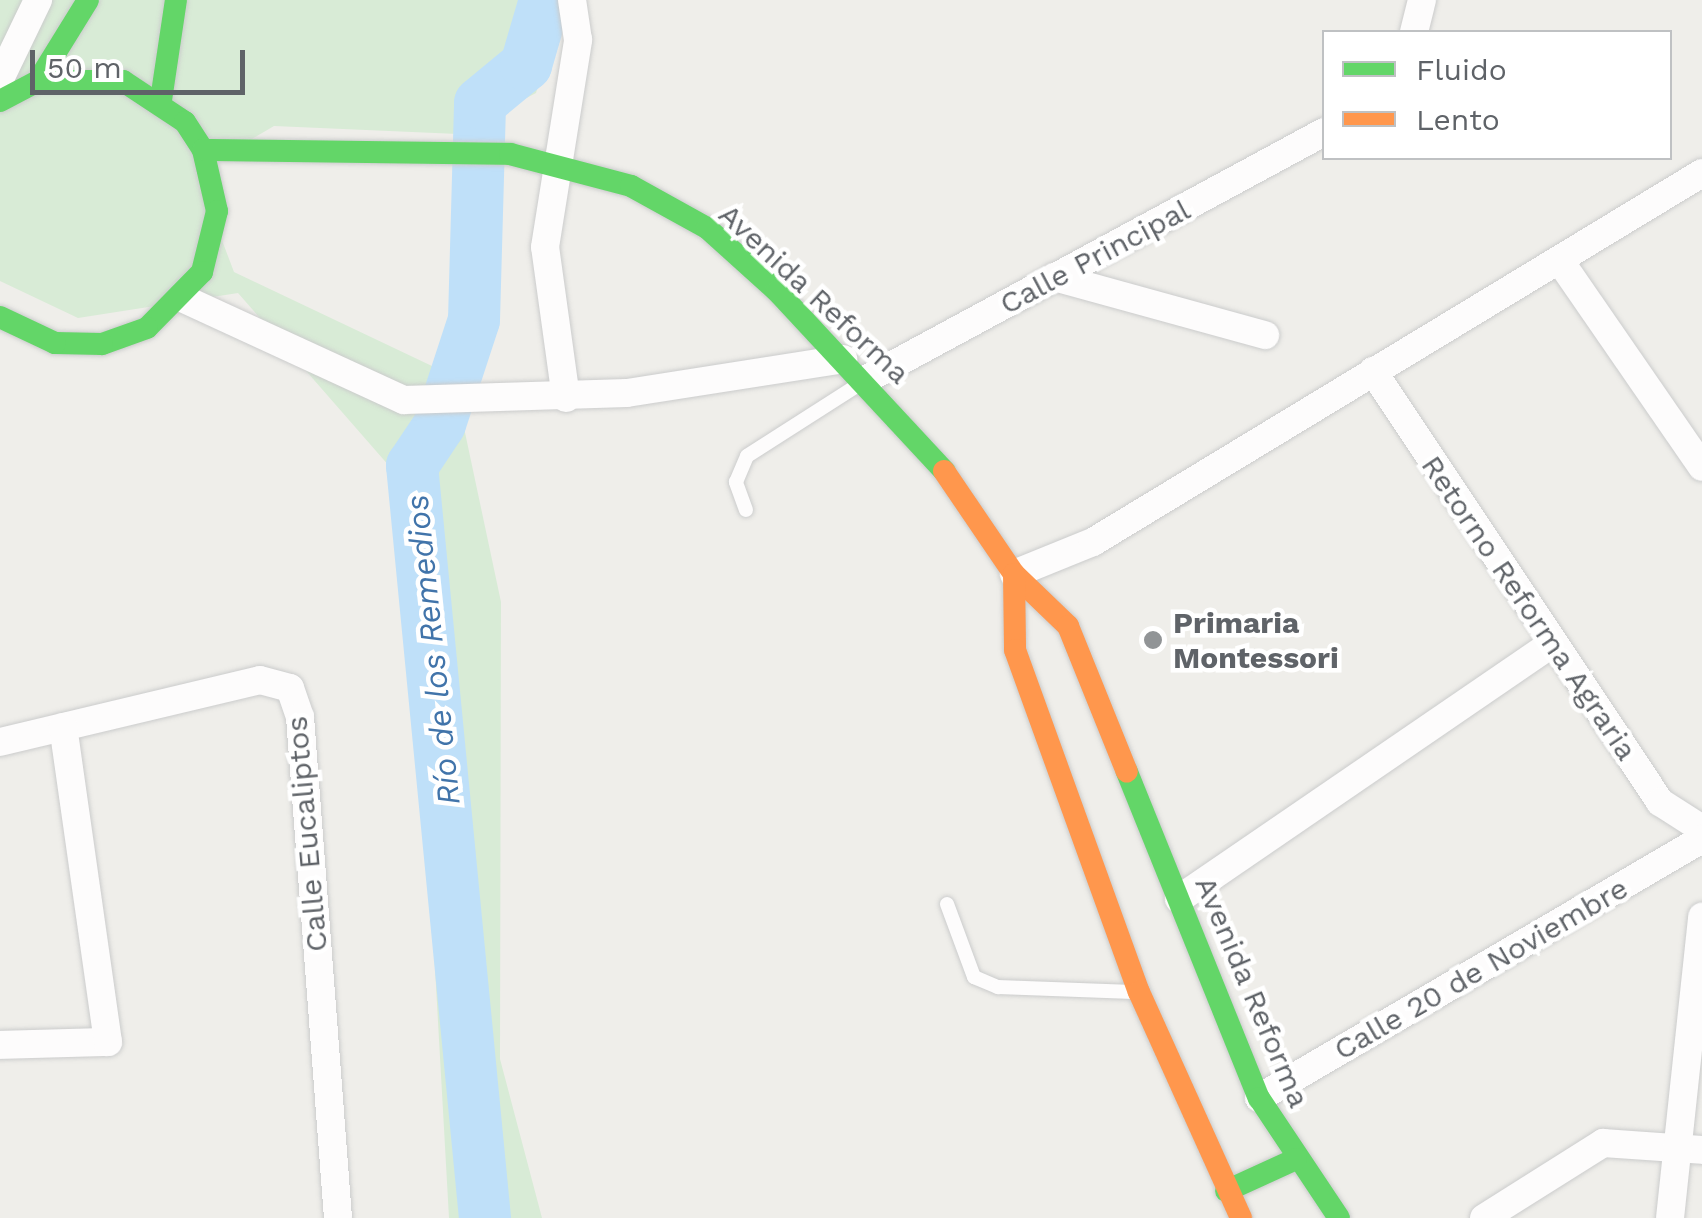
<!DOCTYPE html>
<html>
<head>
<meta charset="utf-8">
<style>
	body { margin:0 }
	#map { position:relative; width:1702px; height:1218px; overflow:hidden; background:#efeeea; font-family:"Work Sans",sans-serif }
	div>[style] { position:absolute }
	.green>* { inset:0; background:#d8ebd6 }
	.river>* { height:52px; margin:-26px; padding:0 26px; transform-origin:26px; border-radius:26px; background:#bfe0f9 }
	.roads { filter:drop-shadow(0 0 2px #cbcccc) drop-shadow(0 0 2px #cbcccc) }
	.lane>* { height:14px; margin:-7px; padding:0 7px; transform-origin:7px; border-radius:7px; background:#fdfcfc }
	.street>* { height:28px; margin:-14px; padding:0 14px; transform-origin:14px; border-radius:14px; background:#fdfcfc }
	.fast>* { height:22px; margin:-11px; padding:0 11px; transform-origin:11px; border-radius:11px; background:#63d668 }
	.slow>* { height:22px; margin:-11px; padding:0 11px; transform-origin:11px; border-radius:11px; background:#ff974d }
	.dots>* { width:28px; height:28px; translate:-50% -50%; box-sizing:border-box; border:5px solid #fff; border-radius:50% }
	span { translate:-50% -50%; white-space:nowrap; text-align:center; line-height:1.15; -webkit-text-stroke:9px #fff; paint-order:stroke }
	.street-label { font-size:30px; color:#5f6368 }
	.poi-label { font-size:30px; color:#5f6368; font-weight:700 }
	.left { translate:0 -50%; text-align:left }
	.water-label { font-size:32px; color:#4174aa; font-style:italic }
	.legend { position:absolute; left:1322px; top:30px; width:350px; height:130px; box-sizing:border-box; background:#fff; border:2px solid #bfc1c3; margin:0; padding:12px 18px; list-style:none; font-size:30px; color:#5f6368 }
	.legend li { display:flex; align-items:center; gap:20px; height:50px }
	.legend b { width:50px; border:2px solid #bfc1c3 }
	.scale { position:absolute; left:30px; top:50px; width:215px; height:45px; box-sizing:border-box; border:5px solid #5f6368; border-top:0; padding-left:12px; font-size:30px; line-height:35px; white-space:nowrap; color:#5f6368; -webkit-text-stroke:8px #fff; paint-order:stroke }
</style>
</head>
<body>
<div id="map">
	<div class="green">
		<i style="clip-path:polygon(0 0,564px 0,536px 93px,458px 134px,274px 126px,196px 172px,234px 272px,453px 376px,501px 602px,500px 1059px,542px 1218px,449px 1218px,420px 700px,390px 467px,238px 293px,78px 318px,0 281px)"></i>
	</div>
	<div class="river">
		<i style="left:485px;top:1218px;width:756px;rotate:-95.54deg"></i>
		<i style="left:412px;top:466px;width:50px;rotate:-56.3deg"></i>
		<i style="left:440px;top:424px;width:109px;rotate:-71.9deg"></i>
		<i style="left:474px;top:320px;width:217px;rotate:-88.4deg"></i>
		<i style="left:480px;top:103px;width:60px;rotate:-39.6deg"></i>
		<i style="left:526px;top:65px;width:68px;rotate:-73.7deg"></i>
	</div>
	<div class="roads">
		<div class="lane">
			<i style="left:746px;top:510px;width:30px;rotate:-110deg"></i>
			<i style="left:736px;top:482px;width:28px;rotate:-67deg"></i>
			<i style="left:747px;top:456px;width:135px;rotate:-32.6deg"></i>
			<i style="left:947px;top:904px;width:78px;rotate:69.7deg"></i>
			<i style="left:974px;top:977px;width:26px;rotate:23deg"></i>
			<i style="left:998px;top:987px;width:135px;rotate:2.1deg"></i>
		</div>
		<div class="street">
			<i style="left:1414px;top:32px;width:33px;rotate:-76deg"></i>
			<i style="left:0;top:79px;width:88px;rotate:-64.3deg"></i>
			<i style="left:1560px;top:261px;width:250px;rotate:55.4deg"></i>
			<i style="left:1054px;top:277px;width:219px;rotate:15.4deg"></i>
			<i style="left:184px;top:299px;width:242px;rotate:24.7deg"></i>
			<i style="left:404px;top:400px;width:223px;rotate:-1.8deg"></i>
			<i style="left:627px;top:393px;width:219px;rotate:-8.9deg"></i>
			<i style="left:1373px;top:371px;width:518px;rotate:56.34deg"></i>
			<i style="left:1660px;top:802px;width:50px;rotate:32.7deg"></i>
			<i style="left:865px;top:380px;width:522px;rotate:-28.38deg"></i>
			<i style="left:566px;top:398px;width:152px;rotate:-97.9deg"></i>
			<i style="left:545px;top:247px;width:210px;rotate:-80.9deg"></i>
			<i style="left:578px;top:40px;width:40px;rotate:-98.5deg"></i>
			<i style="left:1014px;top:574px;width:85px;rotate:-22.1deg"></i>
			<i style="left:1093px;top:542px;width:712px;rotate:-31.21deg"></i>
			<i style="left:0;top:742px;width:267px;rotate:-13.4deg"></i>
			<i style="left:260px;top:680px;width:31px;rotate:15deg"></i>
			<i style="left:290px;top:688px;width:31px;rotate:71deg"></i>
			<i style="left:300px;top:717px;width:502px;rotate:85.66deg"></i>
			<i style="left:1179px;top:899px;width:448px;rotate:-34.4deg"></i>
			<i style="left:0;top:1045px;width:108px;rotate:-1.6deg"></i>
			<i style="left:108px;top:1042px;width:318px;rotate:-98.1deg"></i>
			<i style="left:1259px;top:1098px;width:513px;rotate:-30.31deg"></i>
			<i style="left:1484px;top:1218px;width:141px;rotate:-32.2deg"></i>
			<i style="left:1603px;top:1143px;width:99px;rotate:4deg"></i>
			<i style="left:1670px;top:1218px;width:303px;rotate:-83.9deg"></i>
		</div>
		<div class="fast">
			<i style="left:38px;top:81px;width:95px;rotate:-58.3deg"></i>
			<i style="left:161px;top:100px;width:101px;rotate:-81.5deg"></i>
			<i style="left:0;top:101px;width:43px;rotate:-27.8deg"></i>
			<i style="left:38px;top:81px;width:85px"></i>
			<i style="left:123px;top:81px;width:74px;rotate:33.5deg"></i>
			<i style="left:185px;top:122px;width:33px;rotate:57deg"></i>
			<i style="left:203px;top:150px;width:63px;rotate:77.1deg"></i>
			<i style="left:217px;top:211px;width:63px;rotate:103.8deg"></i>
			<i style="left:202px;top:272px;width:78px;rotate:134.5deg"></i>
			<i style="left:147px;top:328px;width:48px;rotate:160.4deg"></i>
			<i style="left:102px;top:344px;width:47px;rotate:-178.8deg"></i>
			<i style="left:55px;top:343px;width:61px;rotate:-154.7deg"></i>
			<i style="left:203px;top:150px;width:307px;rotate:0.7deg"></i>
			<i style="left:510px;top:154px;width:125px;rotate:14.8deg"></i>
			<i style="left:631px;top:186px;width:87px;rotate:28.9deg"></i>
			<i style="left:707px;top:228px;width:94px;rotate:42deg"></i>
			<i style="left:777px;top:291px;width:246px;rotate:47.1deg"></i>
			<i style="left:1127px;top:772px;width:352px;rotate:68deg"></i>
			<i style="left:1259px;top:1098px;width:144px;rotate:56.3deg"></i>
			<i style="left:1226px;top:1191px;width:77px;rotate:-24.6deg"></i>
		</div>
		<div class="slow">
			<i style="left:944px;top:471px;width:125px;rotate:55.8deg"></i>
			<i style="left:1014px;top:574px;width:75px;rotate:43.9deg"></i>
			<i style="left:1068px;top:626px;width:157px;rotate:68deg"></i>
			<i style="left:1014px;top:574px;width:76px;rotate:89.2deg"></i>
			<i style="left:1015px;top:650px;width:364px;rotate:70.1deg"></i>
			<i style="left:1139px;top:992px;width:248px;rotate:65.7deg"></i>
		</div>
	</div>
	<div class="dots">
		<i style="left:1153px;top:640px;background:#919496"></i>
	</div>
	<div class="street-label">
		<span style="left:1095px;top:257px;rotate:-28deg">Calle Principal</span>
		<span style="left:814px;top:294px;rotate:43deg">Avenida Reforma</span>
		<span style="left:1529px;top:608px;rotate:56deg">Retorno Reforma Agraria</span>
		<span style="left:307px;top:834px;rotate:-95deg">Calle Eucaliptos</span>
		<span style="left:1481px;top:969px;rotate:-30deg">Calle 20 de Noviembre</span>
		<span style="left:1252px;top:992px;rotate:67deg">Avenida Reforma</span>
	</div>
	<div class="poi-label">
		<span class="left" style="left:1173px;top:640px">Primaria<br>Montessori</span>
	</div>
	<div class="water-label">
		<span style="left:433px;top:650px;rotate:-96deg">Río de los Remedios</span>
	</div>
	<ul class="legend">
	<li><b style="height:12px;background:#63d668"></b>Fluido</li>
	<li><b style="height:12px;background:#ff974d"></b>Lento</li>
	</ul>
	<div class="scale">50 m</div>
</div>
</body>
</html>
